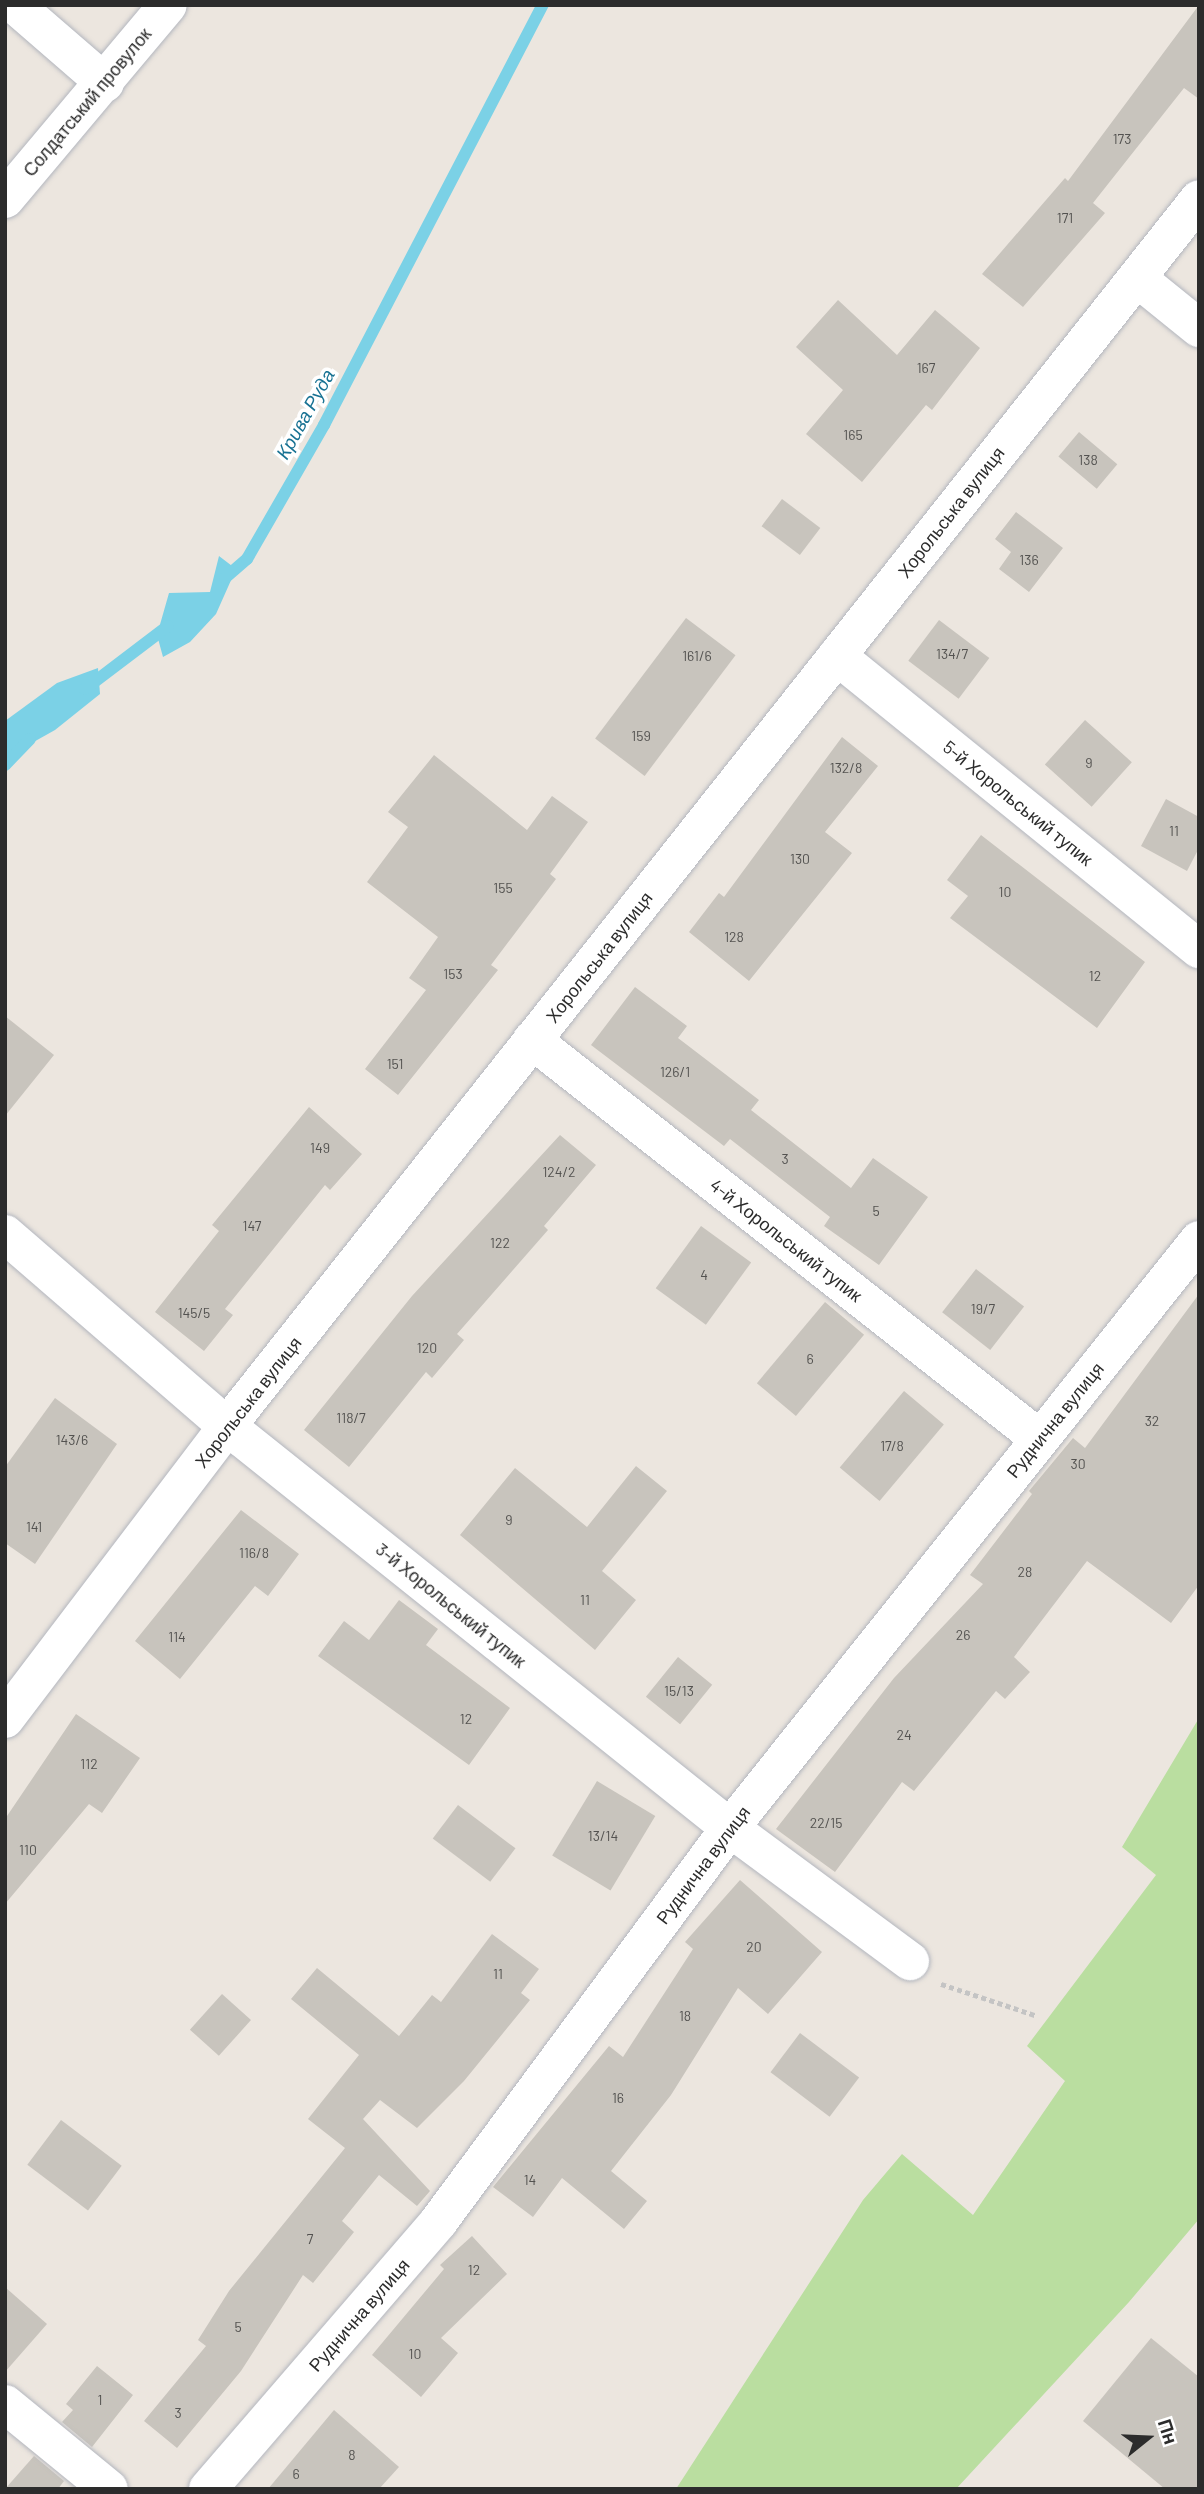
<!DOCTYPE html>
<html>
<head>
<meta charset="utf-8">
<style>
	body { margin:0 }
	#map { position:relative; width:1204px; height:2494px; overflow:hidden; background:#ece6df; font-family:Barlow,sans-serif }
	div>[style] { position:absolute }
	.green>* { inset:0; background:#badea0 }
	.water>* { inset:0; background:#7bd1e6 }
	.stream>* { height:12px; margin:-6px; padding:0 6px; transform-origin:6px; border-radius:6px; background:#7bd1e6 }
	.building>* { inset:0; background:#c8c4bd; transform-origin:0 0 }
	.path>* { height:4.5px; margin-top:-2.25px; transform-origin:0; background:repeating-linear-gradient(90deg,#c4c4c4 0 5px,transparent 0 8.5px) }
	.roads { filter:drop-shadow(0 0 2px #b3b6be) drop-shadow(0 0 2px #b3b6be) }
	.street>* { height:38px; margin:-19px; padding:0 19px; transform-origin:19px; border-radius:19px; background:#fff }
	span { translate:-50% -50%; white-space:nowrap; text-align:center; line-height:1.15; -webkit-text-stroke:7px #fff; paint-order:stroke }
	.number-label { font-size:14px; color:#535250 }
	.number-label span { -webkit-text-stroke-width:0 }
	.street-label { font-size:18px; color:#2c2c2c }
	.water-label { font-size:19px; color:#187293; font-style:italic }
	.frame { position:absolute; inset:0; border:7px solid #2c2c2c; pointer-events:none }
	.north { position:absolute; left:1113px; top:2403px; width:70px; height:70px; -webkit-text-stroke:5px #fff; paint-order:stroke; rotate:72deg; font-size:19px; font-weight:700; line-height:28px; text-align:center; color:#2c2c2c }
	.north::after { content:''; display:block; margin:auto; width:24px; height:32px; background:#2c2c2c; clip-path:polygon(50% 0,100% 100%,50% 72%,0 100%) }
</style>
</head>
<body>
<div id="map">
	<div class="green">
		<i style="clip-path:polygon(1199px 1718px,1199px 2219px,1129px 2302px,956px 2489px,676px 2489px,863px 2200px,902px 2154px,973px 2215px,1065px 2081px,1027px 2046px,1156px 1875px,1122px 1847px)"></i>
	</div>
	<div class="water">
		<i style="clip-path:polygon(219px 556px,236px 569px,216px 614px,190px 642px,163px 657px,157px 635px,169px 593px,210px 592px)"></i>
		<i style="clip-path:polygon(98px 668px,100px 694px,55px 730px,5px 758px,5px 721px,57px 683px)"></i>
	</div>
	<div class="stream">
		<i style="left:225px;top:578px;width:29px;rotate:-41deg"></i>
		<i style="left:247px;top:559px;width:155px;rotate:-60.1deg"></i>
		<i style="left:324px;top:425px;width:474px;rotate:-62.5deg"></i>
		<i style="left:85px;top:689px;width:104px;rotate:-37.2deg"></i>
		<i style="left:5px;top:765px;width:36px;rotate:-46deg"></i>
	</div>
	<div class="building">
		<i style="clip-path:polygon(1199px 5px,1199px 99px,1184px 88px,1093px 203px,1105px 213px,1023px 307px,982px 274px,1065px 178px,1068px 181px)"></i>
		<i style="clip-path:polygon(838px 300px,897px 355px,935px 310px,980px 348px,932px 410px,926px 405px,862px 482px,806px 434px,843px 390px,796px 347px)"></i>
		<i style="left:1079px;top:432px;width:50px;height:32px;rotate:40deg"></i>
		<i style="left:782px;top:499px;width:48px;height:34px;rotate:37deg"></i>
		<i style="clip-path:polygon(1016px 512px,1063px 548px,1029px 592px,999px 569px,1011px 552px,995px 539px)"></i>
		<i style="left:686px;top:618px;width:62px;height:151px;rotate:37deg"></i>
		<i style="left:939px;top:620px;width:63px;height:51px;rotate:37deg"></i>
		<i style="left:1085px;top:720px;width:63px;height:60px;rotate:42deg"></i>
		<i style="clip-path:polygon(842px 737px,878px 766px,825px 832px,852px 853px,749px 981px,689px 932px,719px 893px,724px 897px)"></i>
		<i style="clip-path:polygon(434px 755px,527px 830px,552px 796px,588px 822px,550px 874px,556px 879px,491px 965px,498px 970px,398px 1095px,365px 1069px,426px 990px,409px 978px,438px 937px,367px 882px,408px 827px,388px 812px)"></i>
		<i style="clip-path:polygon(1166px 799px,1199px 817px,1199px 848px,1187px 871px,1141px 846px)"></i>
		<i style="clip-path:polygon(981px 835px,1145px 962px,1097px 1028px,950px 918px,968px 896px,947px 880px)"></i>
		<i style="clip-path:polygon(635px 987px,687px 1026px,678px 1038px,759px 1100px,751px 1110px,851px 1188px,873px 1158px,928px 1197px,879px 1265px,824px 1226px,830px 1217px,730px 1139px,724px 1146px,591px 1045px)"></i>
		<i style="clip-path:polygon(5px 1016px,54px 1055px,5px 1116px)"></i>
		<i style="clip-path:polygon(309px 1107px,362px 1154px,330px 1190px,325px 1185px,225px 1309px,233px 1315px,204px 1351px,155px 1312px,219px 1231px,212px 1225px)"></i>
		<i style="clip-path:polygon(560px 1135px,596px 1165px,544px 1226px,548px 1230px,457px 1334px,464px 1340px,432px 1378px,426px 1372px,349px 1467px,304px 1430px,412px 1296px)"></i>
		<i style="left:701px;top:1226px;width:62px;height:77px;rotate:36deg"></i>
		<i style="left:976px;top:1269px;width:61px;height:55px;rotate:38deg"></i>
		<i style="clip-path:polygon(1199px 1294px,1199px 1585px,1171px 1623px,1087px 1561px,1014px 1657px,1030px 1672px,1005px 1699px,996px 1691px,914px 1791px,902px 1782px,835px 1872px,776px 1829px,894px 1678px,983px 1584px,970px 1575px,1032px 1494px,1029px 1491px,1073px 1438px,1085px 1448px)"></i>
		<i style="left:825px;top:1302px;width:51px;height:106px;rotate:40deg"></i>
		<i style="left:904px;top:1391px;width:52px;height:100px;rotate:40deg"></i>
		<i style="clip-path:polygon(55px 1398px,117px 1444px,35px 1564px,5px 1543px,5px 1467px)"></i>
		<i style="clip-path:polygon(636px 1466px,667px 1491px,602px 1571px,636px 1600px,595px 1650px,460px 1535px,515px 1468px,587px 1527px)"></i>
		<i style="clip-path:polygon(241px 1510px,299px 1554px,268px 1596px,255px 1586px,180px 1679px,135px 1641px)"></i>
		<i style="clip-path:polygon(399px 1600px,438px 1629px,426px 1645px,510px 1708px,469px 1765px,318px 1656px,344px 1621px,369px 1640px)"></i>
		<i style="left:678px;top:1657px;width:44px;height:51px;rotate:39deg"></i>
		<i style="clip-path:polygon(76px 1714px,140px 1758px,102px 1813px,89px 1804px,5px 1904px,5px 1819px)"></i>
		<i style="left:597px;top:1781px;width:68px;height:87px;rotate:31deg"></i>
		<i style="left:458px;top:1805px;width:72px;height:42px;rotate:37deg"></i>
		<i style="clip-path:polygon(740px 1880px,822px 1952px,768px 2014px,738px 1988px,671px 2095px,611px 2171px,647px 2201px,624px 2229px,562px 2178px,533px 2217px,493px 2187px,609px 2046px,623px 2057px,693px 1949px,685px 1942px)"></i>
		<i style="clip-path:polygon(492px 1934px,539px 1969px,521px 1993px,530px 2000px,464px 2081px,417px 2128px,380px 2100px,363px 2119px,430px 2191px,417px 2206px,379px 2175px,342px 2221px,354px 2232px,313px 2283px,303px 2275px,241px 2371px,177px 2448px,144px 2421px,206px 2346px,198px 2340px,229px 2291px,345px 2148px,308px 2119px,359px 2055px,291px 1999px,317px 1968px,399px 2036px,432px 1995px,441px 2002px)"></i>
		<i style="left:222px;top:1994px;width:39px;height:48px;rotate:42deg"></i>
		<i style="left:800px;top:2033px;width:74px;height:49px;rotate:37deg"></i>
		<i style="left:61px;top:2120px;width:76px;height:56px;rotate:37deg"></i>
		<i style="clip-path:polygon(472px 2236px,507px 2274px,441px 2338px,458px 2353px,421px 2397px,372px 2355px,444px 2269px,440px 2265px)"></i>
		<i style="clip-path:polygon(5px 2287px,47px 2324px,5px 2372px)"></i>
		<i style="clip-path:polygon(1151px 2338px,1199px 2377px,1199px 2489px,1165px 2489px,1083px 2421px)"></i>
		<i style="clip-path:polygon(97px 2366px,133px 2395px,92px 2447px,62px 2422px,73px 2410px,66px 2404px)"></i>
		<i style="clip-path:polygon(334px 2410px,399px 2467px,379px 2489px,268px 2489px)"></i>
		<i style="clip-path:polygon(34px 2456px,64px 2481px,58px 2489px,5px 2489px)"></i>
	</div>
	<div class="path">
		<i style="left:941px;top:1984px;width:99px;rotate:18.3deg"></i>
	</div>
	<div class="roads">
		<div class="street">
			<i style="left:15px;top:5px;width:119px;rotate:40.9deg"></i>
			<i style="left:5px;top:199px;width:253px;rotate:-50deg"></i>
			<i style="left:1137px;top:278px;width:80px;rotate:38.9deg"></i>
			<i style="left:837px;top:656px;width:466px;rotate:39deg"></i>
			<i style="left:532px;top:1040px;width:646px;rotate:38.15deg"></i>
			<i style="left:5px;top:1234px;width:294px;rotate:40.9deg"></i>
			<i style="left:227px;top:1426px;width:644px;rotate:38.63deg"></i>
			<i style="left:730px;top:1828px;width:224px;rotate:36.5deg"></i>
			<i style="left:5px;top:1719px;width:368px;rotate:-52.8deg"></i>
			<i style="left:227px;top:1426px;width:1565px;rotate:-51.61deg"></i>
			<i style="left:5px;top:2404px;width:134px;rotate:39.3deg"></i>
			<i style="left:208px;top:2489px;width:354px;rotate:-49.2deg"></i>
			<i style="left:439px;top:2221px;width:489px;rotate:-53.5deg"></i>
			<i style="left:730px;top:1828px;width:752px;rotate:-51.42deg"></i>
		</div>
	</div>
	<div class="number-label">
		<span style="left:1122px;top:139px">173</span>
		<span style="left:1065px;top:218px">171</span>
		<span style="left:926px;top:368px">167</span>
		<span style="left:853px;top:435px">165</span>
		<span style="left:1088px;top:460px">138</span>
		<span style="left:1029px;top:560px">136</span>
		<span style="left:952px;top:654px">134/7</span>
		<span style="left:697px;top:656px">161/6</span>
		<span style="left:641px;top:736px">159</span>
		<span style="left:1089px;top:763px">9</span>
		<span style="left:846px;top:768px">132/8</span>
		<span style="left:1174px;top:831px">11</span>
		<span style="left:800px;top:859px">130</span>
		<span style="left:503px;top:888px">155</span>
		<span style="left:1005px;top:892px">10</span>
		<span style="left:734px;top:937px">128</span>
		<span style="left:453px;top:974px">153</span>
		<span style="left:1095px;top:976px">12</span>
		<span style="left:395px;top:1064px">151</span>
		<span style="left:675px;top:1072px">126/1</span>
		<span style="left:320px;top:1148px">149</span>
		<span style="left:785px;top:1159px">3</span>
		<span style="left:559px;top:1172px">124/2</span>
		<span style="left:876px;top:1211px">5</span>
		<span style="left:252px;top:1226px">147</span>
		<span style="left:500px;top:1243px">122</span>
		<span style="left:704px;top:1275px">4</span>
		<span style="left:983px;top:1309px">19/7</span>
		<span style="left:194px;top:1313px">145/5</span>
		<span style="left:427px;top:1348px">120</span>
		<span style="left:810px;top:1359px">6</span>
		<span style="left:351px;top:1418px">118/7</span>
		<span style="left:1152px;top:1421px">32</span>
		<span style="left:72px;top:1440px">143/6</span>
		<span style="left:892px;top:1446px">17/8</span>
		<span style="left:1078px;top:1464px">30</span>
		<span style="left:509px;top:1520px">9</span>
		<span style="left:34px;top:1527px">141</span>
		<span style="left:254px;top:1553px">116/8</span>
		<span style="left:1025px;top:1572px">28</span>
		<span style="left:585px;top:1600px">11</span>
		<span style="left:963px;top:1635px">26</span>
		<span style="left:177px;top:1637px">114</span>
		<span style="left:679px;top:1691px">15/13</span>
		<span style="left:466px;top:1719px">12</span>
		<span style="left:904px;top:1735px">24</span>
		<span style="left:89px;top:1764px">112</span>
		<span style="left:826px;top:1823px">22/15</span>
		<span style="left:603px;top:1836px">13/14</span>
		<span style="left:28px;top:1850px">110</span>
		<span style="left:754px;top:1947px">20</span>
		<span style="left:498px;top:1974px">11</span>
		<span style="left:685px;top:2016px">18</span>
		<span style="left:618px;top:2098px">16</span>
		<span style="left:530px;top:2180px">14</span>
		<span style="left:310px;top:2239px">7</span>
		<span style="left:474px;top:2270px">12</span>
		<span style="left:238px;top:2327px">5</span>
		<span style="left:415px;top:2354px">10</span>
		<span style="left:100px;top:2400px">1</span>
		<span style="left:178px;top:2413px">3</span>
		<span style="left:352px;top:2455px">8</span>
		<span style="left:296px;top:2474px">6</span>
	</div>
	<div class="street-label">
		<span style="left:87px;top:102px;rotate:-50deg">Солдатський провулок</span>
		<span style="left:951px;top:512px;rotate:-52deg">Хорольська вулиця</span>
		<span style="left:1018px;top:803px;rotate:39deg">5-й Хорольський тупик</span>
		<span style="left:599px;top:957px;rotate:-52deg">Хорольська вулиця</span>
		<span style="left:786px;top:1240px;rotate:38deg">4-й Хорольський тупик</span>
		<span style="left:248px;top:1402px;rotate:-52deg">Хорольська вулиця</span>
		<span style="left:1055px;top:1420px;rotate:-51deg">Руднична вулиця</span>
		<span style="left:451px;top:1605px;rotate:39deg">3-й Хорольський тупик</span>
		<span style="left:703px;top:1865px;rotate:-53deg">Руднична вулиця</span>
		<span style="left:359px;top:2315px;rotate:-49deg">Руднична вулиця</span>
	</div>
	<div class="water-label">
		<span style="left:305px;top:414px;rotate:-61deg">Крива Руда</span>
	</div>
	<div class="frame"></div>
	<div class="north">Пн</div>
</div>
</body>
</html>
